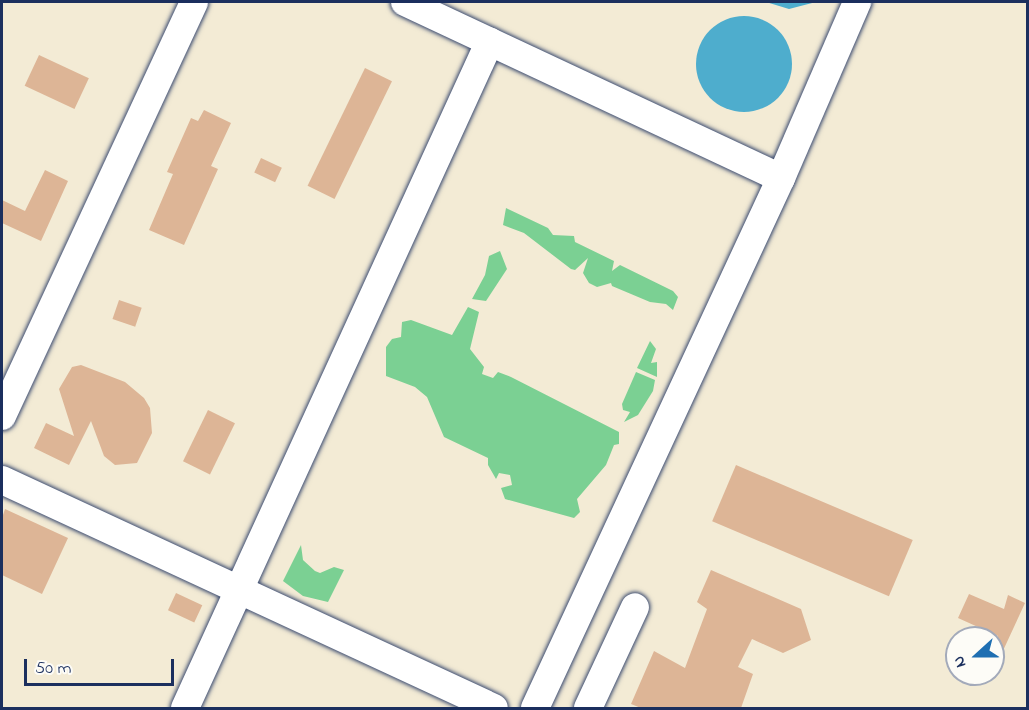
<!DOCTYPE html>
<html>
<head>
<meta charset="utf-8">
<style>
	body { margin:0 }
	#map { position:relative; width:1029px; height:710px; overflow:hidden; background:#f3ebd5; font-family:"Indie Flower",sans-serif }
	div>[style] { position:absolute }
	.green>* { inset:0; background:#7bd093 }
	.water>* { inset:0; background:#4eadcd }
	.round { border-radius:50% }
	.building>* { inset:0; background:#ddb596; transform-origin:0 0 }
	.roads { filter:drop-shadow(0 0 2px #3b4b70) drop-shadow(0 0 2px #3b4b70) }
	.minor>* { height:28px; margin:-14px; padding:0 14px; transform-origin:14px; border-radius:14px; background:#fff }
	span { translate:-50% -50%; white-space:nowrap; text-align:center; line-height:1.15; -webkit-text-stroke:4.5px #fdfcf7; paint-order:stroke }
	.frame { position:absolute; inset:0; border:3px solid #1b2f5e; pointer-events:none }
	.north { position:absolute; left:945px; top:626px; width:60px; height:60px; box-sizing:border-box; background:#fdfcf7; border:2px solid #a3aaba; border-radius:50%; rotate:249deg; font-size:16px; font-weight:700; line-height:24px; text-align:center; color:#1b2f5e }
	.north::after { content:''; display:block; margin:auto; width:21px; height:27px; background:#1f6fb2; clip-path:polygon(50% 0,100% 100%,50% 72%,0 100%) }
	.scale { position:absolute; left:24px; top:659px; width:150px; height:27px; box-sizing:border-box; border:3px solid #1b2f5e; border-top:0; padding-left:8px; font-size:18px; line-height:21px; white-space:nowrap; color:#1b2f5e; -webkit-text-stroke:4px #fdfcf7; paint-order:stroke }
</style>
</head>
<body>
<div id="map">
	<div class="green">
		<i style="clip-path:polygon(506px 208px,548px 228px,553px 235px,574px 236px,575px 242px,614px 261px,612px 271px,620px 265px,673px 291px,678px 297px,673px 310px,666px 304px,650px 302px,612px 286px,611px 283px,597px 287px,589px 283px,583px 273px,588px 258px,575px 270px,571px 269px,524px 233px,503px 225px)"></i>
		<i style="clip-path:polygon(500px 251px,507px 269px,486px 301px,472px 299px,485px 275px,489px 256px)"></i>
		<i style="clip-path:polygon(468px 307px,479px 312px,470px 349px,484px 367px,482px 374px,493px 378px,498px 372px,511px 377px,619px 432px,619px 444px,614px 445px,606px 465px,577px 499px,580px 512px,574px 518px,505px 499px,501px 488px,512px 485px,510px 475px,499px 473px,496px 479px,488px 465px,488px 458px,444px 437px,427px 397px,415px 387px,386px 376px,386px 347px,392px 339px,401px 337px,402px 322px,411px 320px,452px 335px)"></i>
		<i style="clip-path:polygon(650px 341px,656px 349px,651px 363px,657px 362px,657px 377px,637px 368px)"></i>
		<i style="clip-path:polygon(636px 372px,655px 380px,653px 391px,638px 415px,624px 422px,630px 412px,623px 410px,622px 404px)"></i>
		<i style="clip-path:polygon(301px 545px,303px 560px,315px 571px,320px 573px,334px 567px,344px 570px,328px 602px,303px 596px,283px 581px)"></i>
	</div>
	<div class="water">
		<i style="clip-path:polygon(766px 2px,816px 2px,789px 9px)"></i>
		<i class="round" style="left:696px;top:16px;width:96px;height:96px"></i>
	</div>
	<div class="building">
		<i style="left:39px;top:55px;width:55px;height:34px;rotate:25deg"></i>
		<i style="left:365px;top:68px;width:30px;height:131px;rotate:26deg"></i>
		<i style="clip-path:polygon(204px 110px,231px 123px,211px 166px,218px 169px,184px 245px,149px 230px,173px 174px,167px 172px,191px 118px,198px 121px)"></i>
		<i style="left:261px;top:158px;width:23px;height:16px;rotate:25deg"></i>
		<i style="clip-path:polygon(45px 170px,68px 181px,41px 241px,2px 223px,2px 200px,25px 211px)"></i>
		<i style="left:119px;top:300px;width:24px;height:20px;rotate:19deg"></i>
		<i style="clip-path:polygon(81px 365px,125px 382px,144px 398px,150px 408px,152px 433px,137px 463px,115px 465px,104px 456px,91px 421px,69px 465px,34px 448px,46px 423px,74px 436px,59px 389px,72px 367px)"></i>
		<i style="left:208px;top:410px;width:30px;height:57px;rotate:26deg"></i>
		<i style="left:736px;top:465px;width:192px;height:61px;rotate:23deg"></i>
		<i style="clip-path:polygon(5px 509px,68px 538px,42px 594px,2px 575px,2px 518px)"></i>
		<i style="clip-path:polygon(711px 570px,801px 609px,811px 640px,783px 653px,752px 639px,738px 667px,753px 674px,741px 708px,641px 708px,631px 704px,654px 651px,685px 668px,707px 609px,697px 602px)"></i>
		<i style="left:176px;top:593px;width:29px;height:19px;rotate:25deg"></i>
		<i style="clip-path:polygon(969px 594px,1004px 609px,1008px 595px,1025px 603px,1001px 655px,994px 652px,998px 636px,958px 618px)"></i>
	</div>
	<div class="roads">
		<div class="minor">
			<i style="left:405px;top:2px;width:415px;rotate:25.1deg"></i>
			<i style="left:2px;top:416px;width:456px;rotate:-65.1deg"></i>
			<i style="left:2px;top:480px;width:542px;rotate:24.86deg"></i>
			<i style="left:185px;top:708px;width:733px;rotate:-65.43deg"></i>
			<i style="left:535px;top:708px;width:584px;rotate:-65.1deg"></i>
			<i style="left:781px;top:178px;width:192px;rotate:-66.6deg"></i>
			<i style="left:588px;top:708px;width:111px;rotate:-65deg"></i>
		</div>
	</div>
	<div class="frame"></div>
	<div class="north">N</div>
	<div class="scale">50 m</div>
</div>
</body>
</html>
